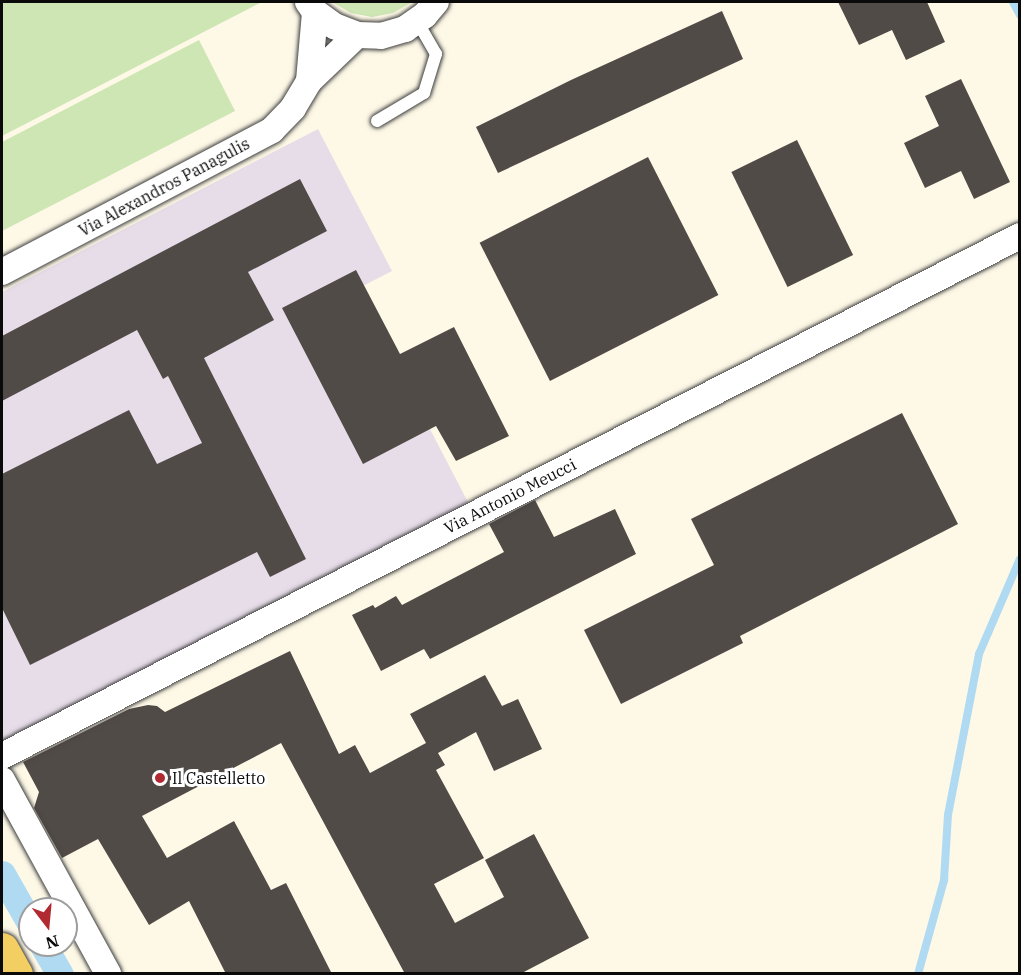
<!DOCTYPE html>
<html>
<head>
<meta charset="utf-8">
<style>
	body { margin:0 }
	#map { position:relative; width:1021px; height:975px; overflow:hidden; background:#fef9e7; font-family:"IBM Plex Serif",serif }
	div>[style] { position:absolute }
	.industrial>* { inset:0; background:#e7dde9 }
	.green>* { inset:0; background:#cee5b4 }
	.stream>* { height:8px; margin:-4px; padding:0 4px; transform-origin:4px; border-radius:4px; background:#afdaf2 }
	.canal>* { height:27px; margin:-13.5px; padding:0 13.5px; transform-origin:13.5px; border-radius:13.5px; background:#afdaf2 }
	.building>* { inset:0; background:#514b47; transform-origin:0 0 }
	.roads { filter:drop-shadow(0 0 2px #3d3d3d) drop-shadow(0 0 2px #3d3d3d) }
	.service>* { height:12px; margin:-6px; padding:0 6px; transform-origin:6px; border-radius:6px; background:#fff }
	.minor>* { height:26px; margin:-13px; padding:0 13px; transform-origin:13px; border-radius:13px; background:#fff }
	.primary>* { height:33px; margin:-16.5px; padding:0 16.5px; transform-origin:16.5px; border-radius:16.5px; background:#f2ce63 }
	.dots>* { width:16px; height:16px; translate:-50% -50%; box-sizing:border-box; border:3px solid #fff; border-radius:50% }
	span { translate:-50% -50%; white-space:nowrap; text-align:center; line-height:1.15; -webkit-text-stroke:6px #fff; paint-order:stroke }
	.street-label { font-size:16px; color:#0a0a0a }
	.poi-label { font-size:16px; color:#0a0a0a }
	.left { translate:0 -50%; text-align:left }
	.frame { position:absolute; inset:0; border:3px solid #0a0a0a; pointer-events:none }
	.north { position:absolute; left:18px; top:897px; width:60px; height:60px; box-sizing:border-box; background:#fff; border:2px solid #9d9d9d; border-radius:50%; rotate:164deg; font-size:16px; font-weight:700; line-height:24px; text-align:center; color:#0a0a0a }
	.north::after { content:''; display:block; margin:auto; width:21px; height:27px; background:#b12a32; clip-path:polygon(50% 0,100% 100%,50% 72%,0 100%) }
</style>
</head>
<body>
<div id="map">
	<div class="industrial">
		<i style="clip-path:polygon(318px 129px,392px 271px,357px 289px,469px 504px,2px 746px,2px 292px)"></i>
	</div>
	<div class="green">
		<i style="clip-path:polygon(2px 2px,262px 2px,2px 136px)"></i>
		<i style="clip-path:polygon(332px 2px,412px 2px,393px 13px,372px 17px,351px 13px)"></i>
		<i style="clip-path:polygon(199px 40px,235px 111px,2px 231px,2px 142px)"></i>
	</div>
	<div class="stream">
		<i style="left:1013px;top:2px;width:15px;rotate:62deg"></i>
		<i style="left:918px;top:974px;width:98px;rotate:-74.5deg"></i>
		<i style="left:944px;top:880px;width:65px;rotate:-86.5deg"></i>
		<i style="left:948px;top:815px;width:164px;rotate:-79.1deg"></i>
		<i style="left:979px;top:654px;width:103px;rotate:-66.7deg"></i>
	</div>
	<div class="canal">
		<i style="left:2px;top:874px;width:56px;rotate:60.3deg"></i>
		<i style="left:43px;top:945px;width:34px;rotate:60deg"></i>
	</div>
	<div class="building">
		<i style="clip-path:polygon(838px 2px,927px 2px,945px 42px,906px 60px,892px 30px,859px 45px)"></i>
		<i style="clip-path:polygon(722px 11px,743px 59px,498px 173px,476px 127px,571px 80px)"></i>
		<i style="clip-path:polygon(961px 79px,1010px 182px,974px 199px,961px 171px,925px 188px,904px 143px,939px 126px,925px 96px)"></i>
		<i style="left:797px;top:140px;width:128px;height:73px;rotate:64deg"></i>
		<i style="left:648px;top:157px;width:155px;height:189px;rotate:63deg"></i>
		<i style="clip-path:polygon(300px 179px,327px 231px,248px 272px,274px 320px,204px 358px,306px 559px,270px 577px,257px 552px,30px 665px,2px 608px,2px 474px,129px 410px,157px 464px,202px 443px,168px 376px,163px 379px,137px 330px,2px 401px,2px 336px)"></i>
		<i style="clip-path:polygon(356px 270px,400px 354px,454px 327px,509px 436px,456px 461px,436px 426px,363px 464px,282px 308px)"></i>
		<i style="clip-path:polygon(902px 413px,958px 524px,740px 636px,743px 643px,621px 704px,584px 630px,714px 565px,691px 519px)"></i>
		<i style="clip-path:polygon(535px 500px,554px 537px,615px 509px,636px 554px,430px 659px,424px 649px,381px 671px,352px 615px,373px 605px,375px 608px,396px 596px,402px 605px,504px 552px,489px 524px)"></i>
		<i style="clip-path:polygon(290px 651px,339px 754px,355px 745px,370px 773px,426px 743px,410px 714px,485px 675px,502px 706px,518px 699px,542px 749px,494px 771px,476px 732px,438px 753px,445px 765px,436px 770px,484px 858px,434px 884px,455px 923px,504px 897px,485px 860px,534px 834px,589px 938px,520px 974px,405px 974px,281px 743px,142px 816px,167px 858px,234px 821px,271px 890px,286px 883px,332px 974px,226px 974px,189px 901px,149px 925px,98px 839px,62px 858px,34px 808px,39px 792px,23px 762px,129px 709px,148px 705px,157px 706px,165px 712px)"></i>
	</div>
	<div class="roads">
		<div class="service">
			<i style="left:377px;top:121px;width:55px;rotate:-30.8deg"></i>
			<i style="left:424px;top:93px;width:41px;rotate:-72.9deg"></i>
			<i style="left:436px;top:54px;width:38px;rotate:-120deg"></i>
		</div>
		<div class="minor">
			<i style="left:308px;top:2px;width:12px;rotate:55deg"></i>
			<i style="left:315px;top:12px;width:24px;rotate:36deg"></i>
			<i style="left:334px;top:26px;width:25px;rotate:21deg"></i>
			<i style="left:357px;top:35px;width:24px;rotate:2deg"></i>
			<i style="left:381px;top:36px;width:25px;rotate:-16deg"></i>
			<i style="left:405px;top:29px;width:24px;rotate:-35deg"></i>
			<i style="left:425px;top:15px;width:17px;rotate:-50deg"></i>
			<i style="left:309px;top:81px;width:69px;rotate:-85deg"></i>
			<i style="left:2px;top:272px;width:305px;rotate:-27.7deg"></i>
			<i style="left:272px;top:130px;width:30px;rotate:-46deg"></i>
			<i style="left:293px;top:108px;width:31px;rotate:-59deg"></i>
			<i style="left:309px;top:81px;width:66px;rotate:-43.8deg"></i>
			<i style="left:2px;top:756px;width:1143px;rotate:-27.06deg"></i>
			<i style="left:2px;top:780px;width:221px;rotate:61.3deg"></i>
		</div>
		<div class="primary">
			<i style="left:2px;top:949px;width:29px;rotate:61deg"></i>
		</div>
	</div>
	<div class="dots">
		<i style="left:160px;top:778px;background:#b12a32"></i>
	</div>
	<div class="street-label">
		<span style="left:164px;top:187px;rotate:-28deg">Via Alexandros Panagulis</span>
		<span style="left:510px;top:496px;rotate:-27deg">Via Antonio Meucci</span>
	</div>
	<div class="poi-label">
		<span class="left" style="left:172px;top:778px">Il Castelletto</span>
	</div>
	<div class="frame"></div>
	<div class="north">N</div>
</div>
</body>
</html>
